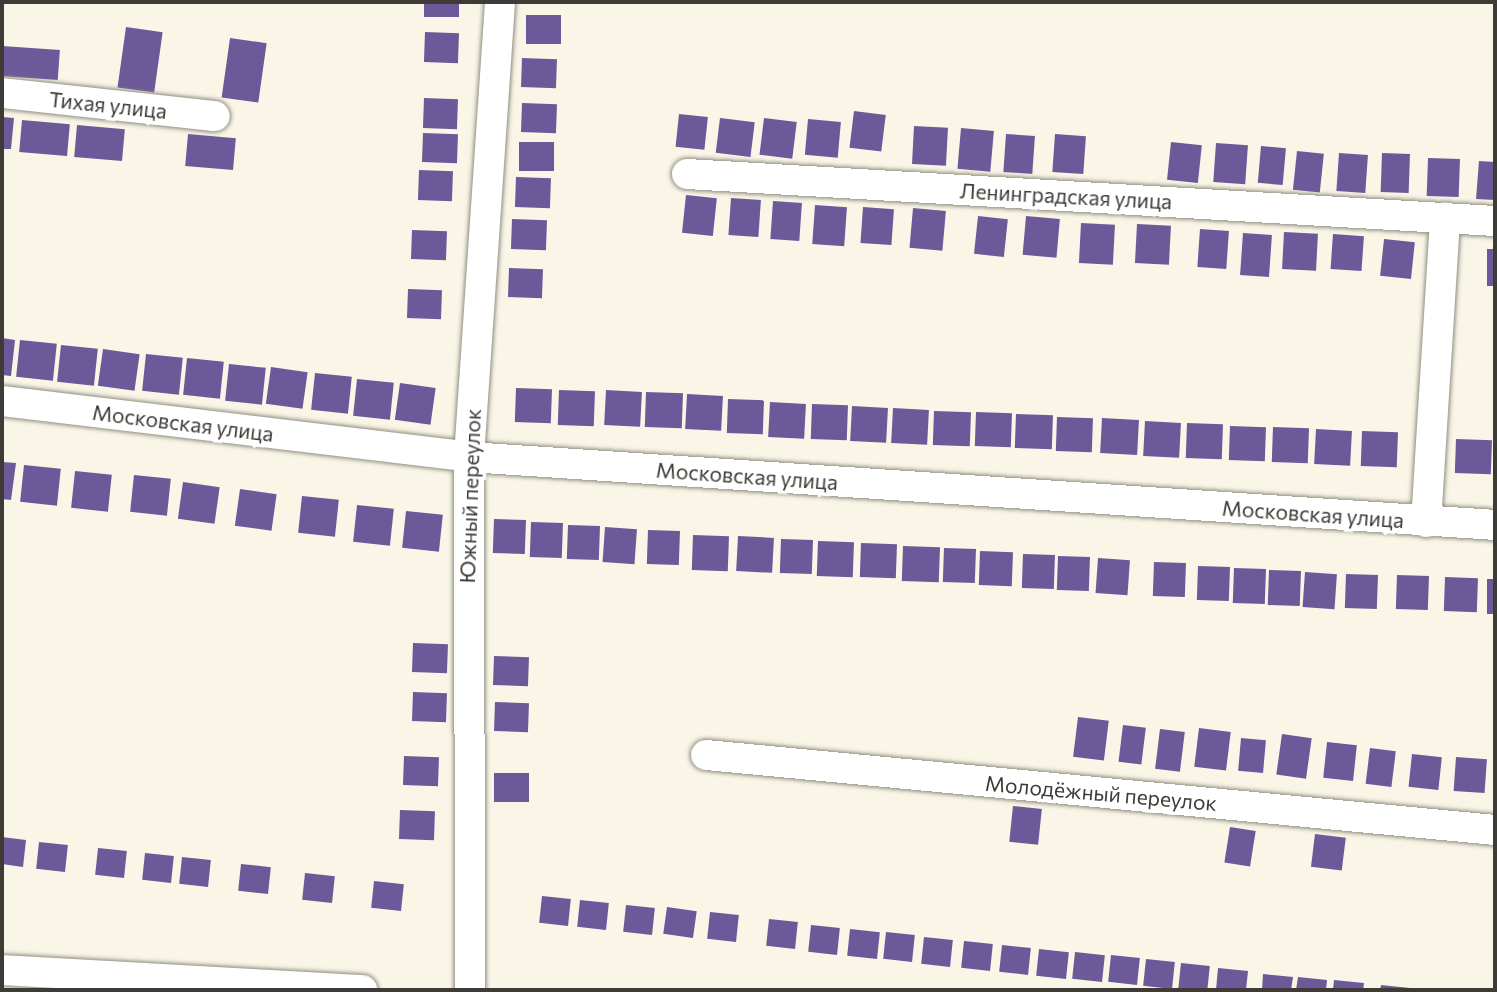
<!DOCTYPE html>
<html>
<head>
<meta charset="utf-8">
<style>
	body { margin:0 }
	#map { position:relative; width:1497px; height:992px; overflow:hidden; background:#f9f6e8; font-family:Commissioner,sans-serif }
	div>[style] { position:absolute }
	.building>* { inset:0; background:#6b5999; transform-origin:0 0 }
	.roads { filter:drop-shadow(0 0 2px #918e81) drop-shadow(0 0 2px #918e81) }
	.minor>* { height:30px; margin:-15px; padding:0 15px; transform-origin:15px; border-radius:15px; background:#fff }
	span { translate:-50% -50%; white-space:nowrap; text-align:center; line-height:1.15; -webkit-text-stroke:7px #fff; paint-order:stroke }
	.street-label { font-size:21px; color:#3c3b36 }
	.frame { position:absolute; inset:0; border:4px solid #3c3b36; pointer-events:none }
</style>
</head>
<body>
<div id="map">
	<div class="building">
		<i style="left:424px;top:2px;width:35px;height:15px"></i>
		<i style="left:526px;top:15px;width:35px;height:29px"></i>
		<i style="left:126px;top:27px;width:37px;height:61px;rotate:8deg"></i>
		<i style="left:425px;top:32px;width:34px;height:30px;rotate:2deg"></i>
		<i style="left:230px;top:38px;width:37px;height:60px;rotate:8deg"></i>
		<i style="left:2px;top:46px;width:58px;height:30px;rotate:4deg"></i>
		<i style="left:522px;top:58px;width:35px;height:29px;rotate:2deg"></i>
		<i style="left:424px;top:98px;width:34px;height:30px;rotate:2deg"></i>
		<i style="left:522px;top:103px;width:35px;height:29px;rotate:2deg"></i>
		<i style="left:854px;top:111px;width:32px;height:37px;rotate:7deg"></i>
		<i style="left:679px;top:114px;width:29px;height:33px;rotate:6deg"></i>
		<i style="clip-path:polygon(2px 117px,14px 118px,11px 149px,2px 149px)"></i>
		<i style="left:720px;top:118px;width:35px;height:35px;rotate:7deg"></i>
		<i style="left:764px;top:118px;width:33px;height:37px;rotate:7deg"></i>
		<i style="left:808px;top:119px;width:33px;height:36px;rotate:5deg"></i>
		<i style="left:22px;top:120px;width:48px;height:32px;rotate:5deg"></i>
		<i style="left:77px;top:125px;width:48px;height:32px;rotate:5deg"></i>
		<i style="left:914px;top:126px;width:34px;height:38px;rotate:3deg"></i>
		<i style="left:961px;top:128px;width:33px;height:41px;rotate:5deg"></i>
		<i style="left:423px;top:133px;width:35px;height:29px;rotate:2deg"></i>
		<i style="left:188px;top:134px;width:48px;height:32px;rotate:5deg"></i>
		<i style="left:1006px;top:134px;width:29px;height:38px;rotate:4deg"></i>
		<i style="left:1055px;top:134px;width:31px;height:38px;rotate:4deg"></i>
		<i style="left:519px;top:142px;width:35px;height:29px"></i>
		<i style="left:1171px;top:142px;width:31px;height:38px;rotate:6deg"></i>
		<i style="left:1216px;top:143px;width:32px;height:39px;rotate:4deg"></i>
		<i style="left:1261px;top:146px;width:25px;height:37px;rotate:5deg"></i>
		<i style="left:1297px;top:151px;width:27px;height:39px;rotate:6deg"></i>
		<i style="left:1339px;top:153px;width:29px;height:38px;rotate:4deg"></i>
		<i style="left:1382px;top:153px;width:28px;height:39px;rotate:2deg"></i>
		<i style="left:1428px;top:158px;width:32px;height:38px;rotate:2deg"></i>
		<i style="clip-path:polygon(1479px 161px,1495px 162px,1495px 200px,1476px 199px)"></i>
		<i style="left:419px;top:170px;width:34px;height:30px;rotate:2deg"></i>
		<i style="left:516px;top:177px;width:35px;height:30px;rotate:2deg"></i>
		<i style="left:686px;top:195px;width:31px;height:38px;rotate:6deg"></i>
		<i style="left:731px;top:198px;width:30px;height:37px;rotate:4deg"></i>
		<i style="left:773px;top:201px;width:29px;height:38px;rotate:4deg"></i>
		<i style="left:815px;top:205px;width:32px;height:39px;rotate:4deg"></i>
		<i style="left:863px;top:207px;width:31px;height:36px;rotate:4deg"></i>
		<i style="left:913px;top:208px;width:33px;height:40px;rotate:5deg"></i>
		<i style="left:978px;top:216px;width:30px;height:38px;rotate:6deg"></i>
		<i style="left:1026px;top:216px;width:34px;height:39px;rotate:5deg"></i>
		<i style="left:512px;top:219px;width:35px;height:30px;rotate:2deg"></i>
		<i style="left:1081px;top:223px;width:34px;height:40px;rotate:3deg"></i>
		<i style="left:1137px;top:224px;width:34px;height:39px;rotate:3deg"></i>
		<i style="left:1200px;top:229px;width:29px;height:38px;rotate:4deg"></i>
		<i style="left:412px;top:230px;width:35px;height:29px;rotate:2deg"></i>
		<i style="left:1284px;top:232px;width:34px;height:37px;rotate:3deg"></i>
		<i style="left:1243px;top:233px;width:29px;height:42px;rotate:4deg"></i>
		<i style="left:1333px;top:234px;width:31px;height:35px;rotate:4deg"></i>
		<i style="left:1384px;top:239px;width:31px;height:37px;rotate:6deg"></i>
		<i style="left:1487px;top:249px;width:8px;height:37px"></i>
		<i style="left:509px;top:268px;width:34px;height:29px;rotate:2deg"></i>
		<i style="left:408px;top:289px;width:34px;height:29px;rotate:2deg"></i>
		<i style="clip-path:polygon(2px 338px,15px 340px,11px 376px,2px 375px)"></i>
		<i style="left:20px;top:340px;width:37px;height:37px;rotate:6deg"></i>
		<i style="left:61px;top:345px;width:37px;height:37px;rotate:6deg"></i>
		<i style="left:103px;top:349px;width:37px;height:37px;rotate:8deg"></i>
		<i style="left:146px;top:354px;width:37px;height:37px;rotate:6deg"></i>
		<i style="left:187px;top:358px;width:37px;height:37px;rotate:6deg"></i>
		<i style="left:229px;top:364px;width:37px;height:37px;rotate:6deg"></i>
		<i style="left:271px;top:367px;width:37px;height:37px;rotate:8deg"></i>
		<i style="left:315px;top:373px;width:37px;height:37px;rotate:6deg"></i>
		<i style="left:357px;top:379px;width:37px;height:37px;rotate:6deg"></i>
		<i style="left:400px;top:383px;width:36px;height:37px;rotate:8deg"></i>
		<i style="left:516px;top:388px;width:36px;height:34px;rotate:2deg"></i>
		<i style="left:559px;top:390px;width:36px;height:35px;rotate:2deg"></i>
		<i style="left:606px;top:390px;width:36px;height:35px;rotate:3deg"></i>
		<i style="left:646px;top:392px;width:37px;height:35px;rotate:2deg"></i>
		<i style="left:687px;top:394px;width:36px;height:35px;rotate:3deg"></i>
		<i style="left:728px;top:399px;width:36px;height:34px;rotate:2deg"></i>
		<i style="left:770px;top:402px;width:36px;height:35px;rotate:3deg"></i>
		<i style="left:812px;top:404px;width:36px;height:35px;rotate:2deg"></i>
		<i style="left:852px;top:406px;width:36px;height:35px;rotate:3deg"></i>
		<i style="left:893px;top:408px;width:36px;height:35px;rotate:3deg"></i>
		<i style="left:934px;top:411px;width:37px;height:34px;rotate:2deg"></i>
		<i style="left:976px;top:412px;width:36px;height:34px;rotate:2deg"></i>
		<i style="left:1016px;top:414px;width:37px;height:34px;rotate:2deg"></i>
		<i style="left:1057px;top:417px;width:36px;height:34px;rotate:2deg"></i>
		<i style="left:1102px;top:418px;width:37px;height:35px;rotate:3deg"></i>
		<i style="left:1145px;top:421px;width:36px;height:35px;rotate:3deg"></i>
		<i style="left:1187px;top:423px;width:36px;height:35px;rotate:2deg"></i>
		<i style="left:1230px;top:426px;width:36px;height:34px;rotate:2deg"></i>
		<i style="left:1273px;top:427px;width:36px;height:35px;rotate:2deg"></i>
		<i style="left:1316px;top:429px;width:36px;height:35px;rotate:3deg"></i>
		<i style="left:1362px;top:431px;width:36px;height:35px;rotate:2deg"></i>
		<i style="left:1456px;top:439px;width:36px;height:34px;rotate:2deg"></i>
		<i style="clip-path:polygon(2px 462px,16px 463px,11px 500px,2px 499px)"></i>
		<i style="left:24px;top:465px;width:37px;height:37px;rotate:6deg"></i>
		<i style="left:75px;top:471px;width:37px;height:37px;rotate:6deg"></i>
		<i style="left:134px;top:475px;width:37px;height:37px;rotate:6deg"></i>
		<i style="left:183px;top:482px;width:37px;height:37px;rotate:8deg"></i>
		<i style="left:240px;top:489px;width:37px;height:37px;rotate:8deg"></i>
		<i style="left:302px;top:496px;width:37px;height:37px;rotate:6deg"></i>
		<i style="left:357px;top:505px;width:37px;height:37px;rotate:6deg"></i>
		<i style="left:406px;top:511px;width:37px;height:37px;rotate:6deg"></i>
		<i style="left:494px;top:519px;width:32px;height:34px;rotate:2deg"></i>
		<i style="left:531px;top:522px;width:32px;height:35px;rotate:2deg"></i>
		<i style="left:568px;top:525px;width:32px;height:34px;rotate:2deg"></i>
		<i style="left:605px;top:527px;width:32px;height:35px;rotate:4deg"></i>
		<i style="left:648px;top:530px;width:32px;height:34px;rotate:2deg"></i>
		<i style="left:693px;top:535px;width:36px;height:35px;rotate:2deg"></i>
		<i style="left:738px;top:536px;width:36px;height:35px;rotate:3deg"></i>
		<i style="left:781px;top:539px;width:32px;height:34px;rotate:2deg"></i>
		<i style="left:818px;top:541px;width:36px;height:35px;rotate:2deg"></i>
		<i style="left:861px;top:543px;width:36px;height:34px;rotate:2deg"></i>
		<i style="left:903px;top:546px;width:37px;height:35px;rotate:2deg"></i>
		<i style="left:944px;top:548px;width:32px;height:34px;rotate:2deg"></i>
		<i style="left:980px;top:551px;width:33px;height:34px;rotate:2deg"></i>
		<i style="left:1023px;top:554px;width:32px;height:34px;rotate:2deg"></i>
		<i style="left:1058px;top:556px;width:32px;height:34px;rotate:2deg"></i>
		<i style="left:1098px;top:558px;width:32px;height:35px;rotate:4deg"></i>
		<i style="left:1154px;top:562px;width:32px;height:34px;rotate:2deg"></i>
		<i style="left:1198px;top:566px;width:32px;height:34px;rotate:2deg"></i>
		<i style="left:1234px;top:568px;width:32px;height:35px;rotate:2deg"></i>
		<i style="left:1269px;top:570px;width:32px;height:35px;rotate:2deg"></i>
		<i style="left:1305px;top:572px;width:32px;height:35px;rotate:4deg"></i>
		<i style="left:1346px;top:574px;width:32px;height:34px;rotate:2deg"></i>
		<i style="left:1397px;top:575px;width:32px;height:34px;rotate:2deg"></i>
		<i style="left:1445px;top:577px;width:33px;height:34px;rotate:2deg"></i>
		<i style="left:1487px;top:579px;width:8px;height:35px"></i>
		<i style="left:413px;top:643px;width:35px;height:29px;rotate:2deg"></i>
		<i style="left:494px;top:656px;width:35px;height:29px;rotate:2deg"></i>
		<i style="left:413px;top:692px;width:34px;height:29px;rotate:2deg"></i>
		<i style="left:495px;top:702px;width:34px;height:29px;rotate:2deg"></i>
		<i style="left:1078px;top:717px;width:31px;height:40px;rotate:7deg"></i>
		<i style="left:1123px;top:725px;width:23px;height:37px;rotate:7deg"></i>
		<i style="left:1199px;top:728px;width:32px;height:39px;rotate:7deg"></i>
		<i style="left:1160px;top:729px;width:25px;height:40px;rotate:7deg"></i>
		<i style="left:1282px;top:734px;width:30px;height:41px;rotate:8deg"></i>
		<i style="left:1241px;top:738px;width:25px;height:33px;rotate:5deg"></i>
		<i style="left:1327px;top:742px;width:30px;height:36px;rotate:6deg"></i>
		<i style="left:1370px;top:748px;width:26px;height:36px;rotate:7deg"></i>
		<i style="left:1412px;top:754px;width:30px;height:33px;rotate:6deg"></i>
		<i style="left:404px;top:756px;width:35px;height:29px;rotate:2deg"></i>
		<i style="left:1456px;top:757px;width:31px;height:34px;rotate:4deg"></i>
		<i style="left:494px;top:773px;width:35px;height:29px"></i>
		<i style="left:1013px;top:806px;width:29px;height:36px;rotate:6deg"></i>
		<i style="left:400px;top:810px;width:35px;height:29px;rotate:2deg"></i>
		<i style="left:1230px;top:827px;width:26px;height:36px;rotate:9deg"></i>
		<i style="left:1315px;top:834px;width:31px;height:33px;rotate:7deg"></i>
		<i style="clip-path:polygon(2px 837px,26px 840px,23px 867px,2px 864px)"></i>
		<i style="left:39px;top:842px;width:29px;height:27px;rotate:6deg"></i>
		<i style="left:98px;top:848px;width:29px;height:27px;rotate:6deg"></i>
		<i style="left:145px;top:853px;width:29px;height:27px;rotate:6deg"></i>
		<i style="left:182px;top:857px;width:29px;height:27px;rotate:6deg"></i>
		<i style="left:241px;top:864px;width:30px;height:27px;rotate:6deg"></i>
		<i style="left:305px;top:873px;width:30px;height:27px;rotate:6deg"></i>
		<i style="left:374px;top:881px;width:30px;height:27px;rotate:6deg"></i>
		<i style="left:542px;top:896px;width:29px;height:27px;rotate:6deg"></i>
		<i style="left:580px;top:900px;width:29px;height:27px;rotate:6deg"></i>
		<i style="left:626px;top:905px;width:29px;height:27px;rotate:6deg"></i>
		<i style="left:667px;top:907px;width:30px;height:27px;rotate:8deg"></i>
		<i style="left:710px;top:912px;width:29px;height:27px;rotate:6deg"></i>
		<i style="left:769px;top:919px;width:29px;height:27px;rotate:6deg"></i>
		<i style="left:811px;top:925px;width:29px;height:27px;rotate:6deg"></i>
		<i style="left:850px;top:929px;width:30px;height:27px;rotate:6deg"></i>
		<i style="left:886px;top:932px;width:29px;height:27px;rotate:6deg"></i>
		<i style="left:924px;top:937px;width:29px;height:27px;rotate:6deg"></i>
		<i style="left:964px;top:941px;width:29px;height:27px;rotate:6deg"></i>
		<i style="left:1002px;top:945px;width:29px;height:27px;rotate:6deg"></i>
		<i style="left:1039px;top:949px;width:30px;height:27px;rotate:6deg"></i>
		<i style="left:1075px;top:952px;width:30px;height:27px;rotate:6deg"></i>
		<i style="left:1111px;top:955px;width:29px;height:27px;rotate:6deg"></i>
		<i style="left:1146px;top:959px;width:29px;height:27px;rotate:6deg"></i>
		<i style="left:1181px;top:963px;width:29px;height:27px;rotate:6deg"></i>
		<i style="clip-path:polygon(1218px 968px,1248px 971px,1246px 990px,1216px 990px)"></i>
		<i style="clip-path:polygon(1263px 974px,1293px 977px,1291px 990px,1262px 990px)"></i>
		<i style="clip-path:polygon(1298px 977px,1327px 980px,1326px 990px,1296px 990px)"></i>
		<i style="clip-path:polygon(1334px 980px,1364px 983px,1363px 990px,1333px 990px)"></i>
		<i style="clip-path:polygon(1381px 985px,1410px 988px,1410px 990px,1380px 990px)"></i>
	</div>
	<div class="roads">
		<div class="minor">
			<i style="left:2px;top:93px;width:214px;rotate:6.2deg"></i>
			<i style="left:687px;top:174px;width:809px;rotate:3.33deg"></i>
			<i style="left:2px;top:401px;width:470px;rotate:6.8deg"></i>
			<i style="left:469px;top:457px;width:1028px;rotate:3.79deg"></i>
			<i style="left:1426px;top:522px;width:305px;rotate:-86.4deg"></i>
			<i style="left:706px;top:755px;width:793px;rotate:5.43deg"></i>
			<i style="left:2px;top:970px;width:361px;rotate:3.2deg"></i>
			<i style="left:470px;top:990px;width:533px;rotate:-90.11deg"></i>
			<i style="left:469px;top:457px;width:456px;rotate:-86.1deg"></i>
		</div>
	</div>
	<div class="street-label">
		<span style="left:108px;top:105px;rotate:6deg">Тихая улица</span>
		<span style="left:1066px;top:196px;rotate:3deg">Ленинградская улица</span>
		<span style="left:183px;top:423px;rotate:7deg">Московская улица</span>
		<span style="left:747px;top:476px;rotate:4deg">Московская улица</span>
		<span style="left:470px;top:496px;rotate:-88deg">Южный переулок</span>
		<span style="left:1313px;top:514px;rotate:4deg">Московская улица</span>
		<span style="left:1101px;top:793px;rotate:5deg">Молодёжный переулок</span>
	</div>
	<div class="frame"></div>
</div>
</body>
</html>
